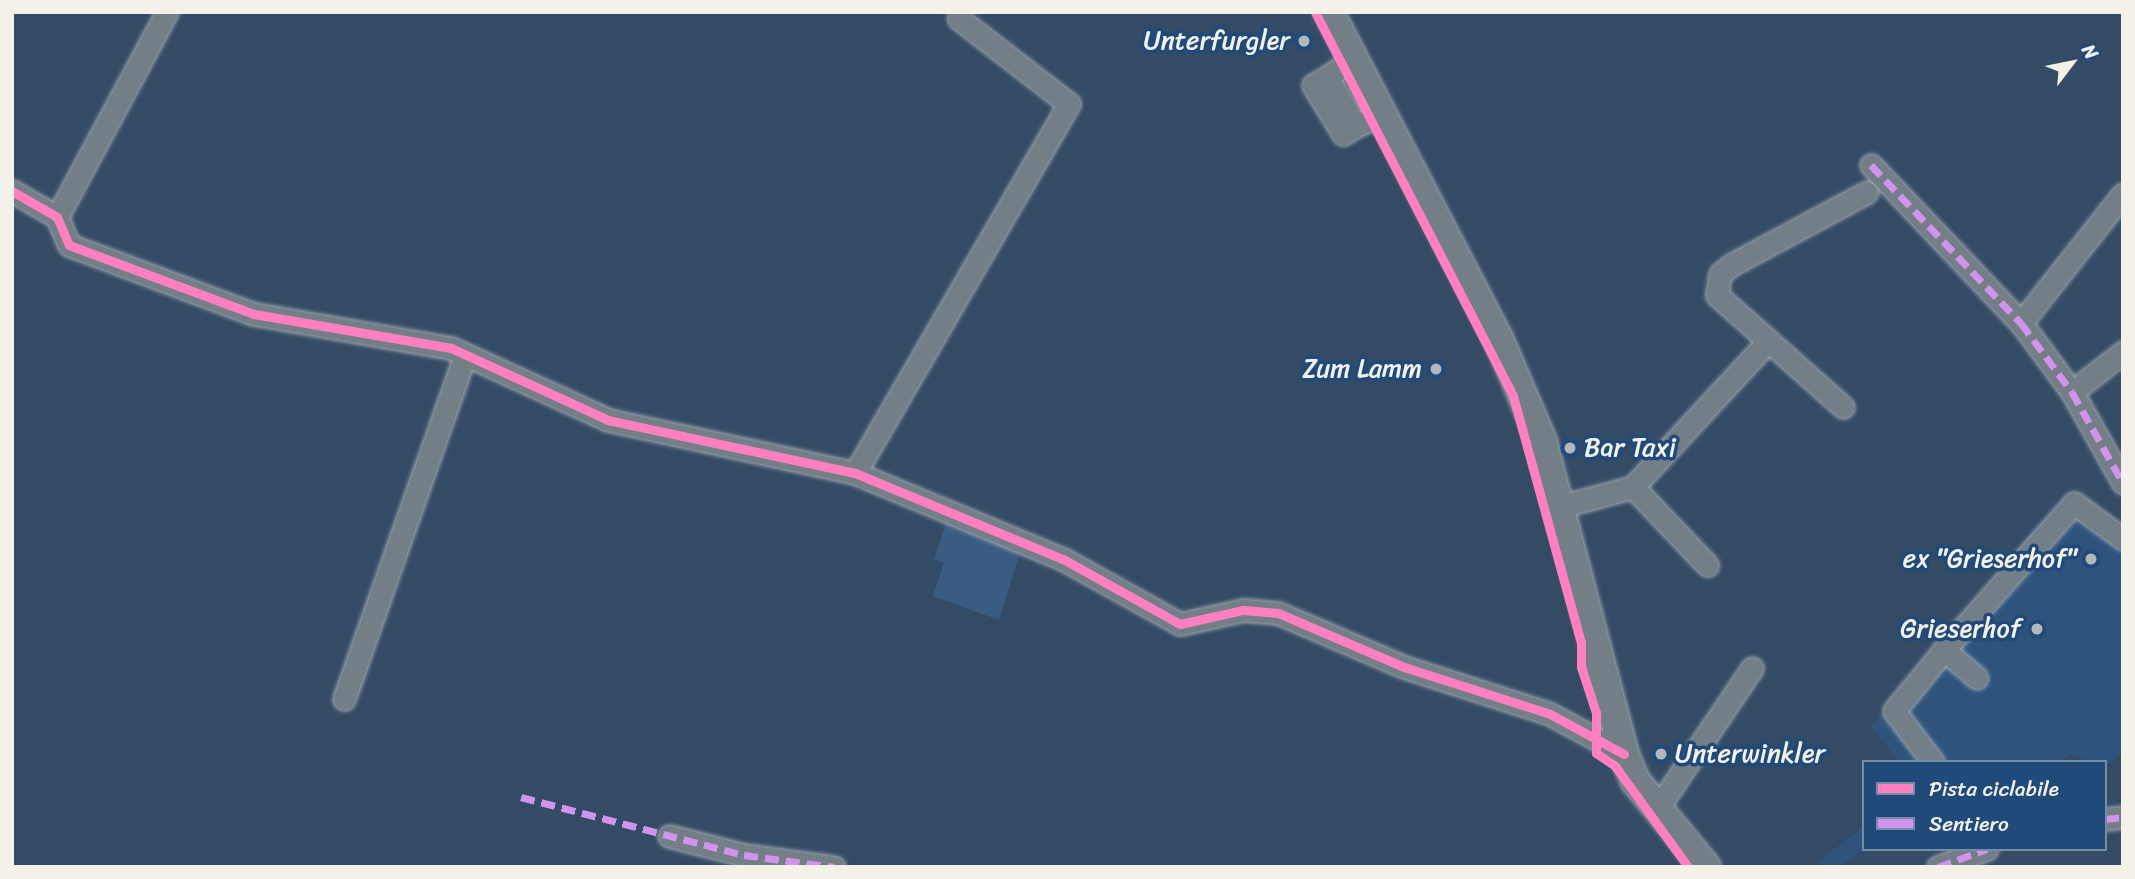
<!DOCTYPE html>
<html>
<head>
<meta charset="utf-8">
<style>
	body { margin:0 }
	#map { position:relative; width:2135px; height:879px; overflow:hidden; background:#344b65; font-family:Sriracha,sans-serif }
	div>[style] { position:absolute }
	.built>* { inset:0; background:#2e547d }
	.green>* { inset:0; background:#395c83 }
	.roads { filter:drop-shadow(0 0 2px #9ba5af) drop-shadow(0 0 2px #9ba5af) }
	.minor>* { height:21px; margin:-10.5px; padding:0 10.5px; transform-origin:10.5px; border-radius:10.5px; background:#737e87 }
	.major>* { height:28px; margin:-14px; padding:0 14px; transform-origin:14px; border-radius:14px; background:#737e87 }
	.quiet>* { height:7px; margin-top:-3.5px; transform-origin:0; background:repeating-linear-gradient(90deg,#d193ec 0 14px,transparent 0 21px) }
	.cycleway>* { height:9px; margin:-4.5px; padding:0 4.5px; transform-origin:4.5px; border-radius:4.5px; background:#ff80c0 }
	.dots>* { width:19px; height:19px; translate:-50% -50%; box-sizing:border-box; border:4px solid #1f4a7a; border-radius:50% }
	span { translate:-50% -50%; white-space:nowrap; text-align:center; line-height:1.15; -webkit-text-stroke:7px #1f4a7a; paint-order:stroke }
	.poi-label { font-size:26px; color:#f4f1e8 }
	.right { translate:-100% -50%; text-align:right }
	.left { translate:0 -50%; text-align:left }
	.frame { position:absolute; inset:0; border:14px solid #f4f1e8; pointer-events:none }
	.legend { position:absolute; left:1862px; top:760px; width:245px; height:91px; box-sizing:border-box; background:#1f4a7a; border:2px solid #748da6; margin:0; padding:9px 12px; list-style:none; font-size:21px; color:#f4f1e8 }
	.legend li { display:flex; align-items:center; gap:14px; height:35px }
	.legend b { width:35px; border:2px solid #748da6 }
	.north { position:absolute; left:2037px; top:28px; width:70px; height:70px; -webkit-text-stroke:5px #1f4a7a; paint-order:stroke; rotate:58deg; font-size:19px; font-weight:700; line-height:28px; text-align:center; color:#f4f1e8 }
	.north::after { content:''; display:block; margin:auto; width:24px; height:32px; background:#f4f1e8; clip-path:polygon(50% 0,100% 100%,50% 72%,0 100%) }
</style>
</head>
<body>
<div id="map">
	<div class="built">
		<i style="clip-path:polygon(2081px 494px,2123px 530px,2123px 754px,2105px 766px,2070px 754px,2062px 762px,1899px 762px,1871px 726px,2032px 531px,2071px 495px)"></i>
		<i style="clip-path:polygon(1864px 826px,1864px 848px,1840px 867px,1824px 867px,1819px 861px)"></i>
	</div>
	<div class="green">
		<i style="clip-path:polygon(947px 520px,1021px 549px,999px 620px,933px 596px,944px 563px,934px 559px)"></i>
	</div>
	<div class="roads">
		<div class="minor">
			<i style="left:1353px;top:59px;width:32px;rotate:145deg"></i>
			<i style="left:1327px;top:77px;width:57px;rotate:59.4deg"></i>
			<i style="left:1356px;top:126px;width:28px;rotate:-26deg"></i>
			<i style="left:1327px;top:77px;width:16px;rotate:150deg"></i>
			<i style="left:1313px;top:85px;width:57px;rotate:58.5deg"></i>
			<i style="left:1343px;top:134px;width:15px;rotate:-32deg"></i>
			<i style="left:1871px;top:165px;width:218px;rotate:46.5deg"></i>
			<i style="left:2021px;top:323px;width:86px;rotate:53.5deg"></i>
			<i style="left:2072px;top:392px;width:104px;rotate:60.7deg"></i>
			<i style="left:12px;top:191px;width:52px;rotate:30deg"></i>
			<i style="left:57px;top:217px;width:30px;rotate:67deg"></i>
			<i style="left:69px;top:245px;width:197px;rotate:20.5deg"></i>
			<i style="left:254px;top:314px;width:200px;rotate:9.8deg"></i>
			<i style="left:451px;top:348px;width:173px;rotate:24.6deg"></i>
			<i style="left:608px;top:420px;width:253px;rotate:12.1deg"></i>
			<i style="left:855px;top:473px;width:225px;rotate:22.5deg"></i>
			<i style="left:1063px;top:559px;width:134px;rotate:29.1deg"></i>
			<i style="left:1180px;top:624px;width:65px;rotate:-12.5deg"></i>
			<i style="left:1243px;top:610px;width:35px;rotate:5deg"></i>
			<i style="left:1278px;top:613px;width:137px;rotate:23.2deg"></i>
			<i style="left:1404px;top:667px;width:153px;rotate:17.8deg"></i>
			<i style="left:1550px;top:714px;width:84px;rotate:28.4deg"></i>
			<i style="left:57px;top:217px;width:233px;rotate:-61.8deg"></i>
			<i style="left:2021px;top:323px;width:164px;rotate:-51.7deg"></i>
			<i style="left:2072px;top:392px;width:65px;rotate:-38.1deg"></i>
			<i style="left:1843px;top:407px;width:169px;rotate:-138.4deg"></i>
			<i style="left:1717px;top:295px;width:21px;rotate:-82deg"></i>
			<i style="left:1720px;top:274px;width:14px;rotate:-39deg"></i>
			<i style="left:1731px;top:265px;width:154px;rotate:-28.2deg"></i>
			<i style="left:855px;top:473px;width:427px;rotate:-59.9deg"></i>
			<i style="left:1069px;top:104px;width:140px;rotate:-142.2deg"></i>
			<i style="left:1633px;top:487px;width:108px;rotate:46.5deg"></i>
			<i style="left:1559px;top:507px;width:77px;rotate:-15.1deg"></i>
			<i style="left:1633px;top:487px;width:199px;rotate:-47.2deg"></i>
			<i style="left:1944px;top:650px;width:43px;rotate:40.3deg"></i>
			<i style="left:344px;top:699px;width:365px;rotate:-70.6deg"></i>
			<i style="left:1933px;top:762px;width:64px;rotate:-127.4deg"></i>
			<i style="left:1894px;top:711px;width:79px;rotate:-50.7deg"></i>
			<i style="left:1944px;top:650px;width:196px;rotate:-48.5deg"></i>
			<i style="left:2074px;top:503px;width:61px;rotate:36.3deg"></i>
			<i style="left:1657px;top:809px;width:170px;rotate:-56deg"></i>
			<i style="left:2105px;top:819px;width:18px;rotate:-6deg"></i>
			<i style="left:669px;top:836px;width:77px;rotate:14.2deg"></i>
			<i style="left:744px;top:855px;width:91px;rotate:7.6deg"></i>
			<i style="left:1938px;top:867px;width:52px;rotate:-20.2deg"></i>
		</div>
		<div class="major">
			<i style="left:1329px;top:12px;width:369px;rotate:62.6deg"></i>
			<i style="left:1499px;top:340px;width:110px;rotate:66.9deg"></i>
			<i style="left:1542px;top:441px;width:324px;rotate:75.3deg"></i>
			<i style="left:1624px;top:754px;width:30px;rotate:67deg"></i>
			<i style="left:1636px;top:782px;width:110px;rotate:50.5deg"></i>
		</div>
	</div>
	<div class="quiet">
		<i style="left:1871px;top:165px;width:218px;rotate:46.5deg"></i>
		<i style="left:2021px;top:323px;width:86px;rotate:53.5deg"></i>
		<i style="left:2072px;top:392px;width:104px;rotate:60.7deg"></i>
		<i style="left:521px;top:797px;width:230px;rotate:14.6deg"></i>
		<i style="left:744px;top:855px;width:91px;rotate:7.6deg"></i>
		<i style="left:2105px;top:819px;width:18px;rotate:-6deg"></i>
		<i style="left:1938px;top:867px;width:52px;rotate:-20.2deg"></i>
	</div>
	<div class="cycleway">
		<i style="left:1315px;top:12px;width:432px;rotate:62.7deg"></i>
		<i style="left:1513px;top:396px;width:256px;rotate:74.6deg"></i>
		<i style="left:1581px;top:643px;width:24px;rotate:90deg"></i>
		<i style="left:1581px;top:667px;width:48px;rotate:71.9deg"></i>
		<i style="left:1596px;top:713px;width:40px;rotate:90deg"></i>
		<i style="left:1596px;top:753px;width:23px;rotate:34deg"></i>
		<i style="left:1615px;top:766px;width:125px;rotate:54.1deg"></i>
		<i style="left:12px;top:191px;width:52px;rotate:30deg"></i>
		<i style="left:57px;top:217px;width:30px;rotate:67deg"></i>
		<i style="left:69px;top:245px;width:197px;rotate:20.5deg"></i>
		<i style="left:254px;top:314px;width:200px;rotate:9.8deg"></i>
		<i style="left:451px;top:348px;width:173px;rotate:24.6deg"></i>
		<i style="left:608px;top:420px;width:253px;rotate:12.1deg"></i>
		<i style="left:855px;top:473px;width:225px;rotate:22.5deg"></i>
		<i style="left:1063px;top:559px;width:134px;rotate:29.1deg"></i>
		<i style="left:1180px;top:624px;width:65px;rotate:-12.5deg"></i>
		<i style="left:1243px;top:610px;width:35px;rotate:5deg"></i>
		<i style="left:1278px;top:613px;width:137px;rotate:23.2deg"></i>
		<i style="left:1404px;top:667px;width:153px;rotate:17.8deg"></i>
		<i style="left:1550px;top:714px;width:84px;rotate:28.4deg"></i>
	</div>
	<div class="dots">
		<i style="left:1304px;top:41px;background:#b1b7ba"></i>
		<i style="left:1436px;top:369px;background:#b1b7ba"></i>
		<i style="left:1570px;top:448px;background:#b1b7ba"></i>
		<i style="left:2091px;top:559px;background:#b1b7ba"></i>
		<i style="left:2037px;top:629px;background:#b1b7ba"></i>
		<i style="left:1661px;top:754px;background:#b1b7ba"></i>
	</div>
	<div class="poi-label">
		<span class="right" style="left:1290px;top:41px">Unterfurgler</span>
		<span class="right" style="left:1422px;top:369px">Zum Lamm</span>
		<span class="left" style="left:1584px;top:448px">Bar Taxi</span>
		<span class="right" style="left:2077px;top:559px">ex "Grieserhof"</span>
		<span class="right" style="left:2021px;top:629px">Grieserhof</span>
		<span class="left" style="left:1675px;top:754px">Unterwinkler</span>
	</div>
	<div class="frame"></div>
	<ul class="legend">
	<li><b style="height:9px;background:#ff80c0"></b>Pista ciclabile</li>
	<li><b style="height:9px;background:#d193ec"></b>Sentiero</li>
	</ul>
	<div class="north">N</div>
</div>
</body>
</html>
